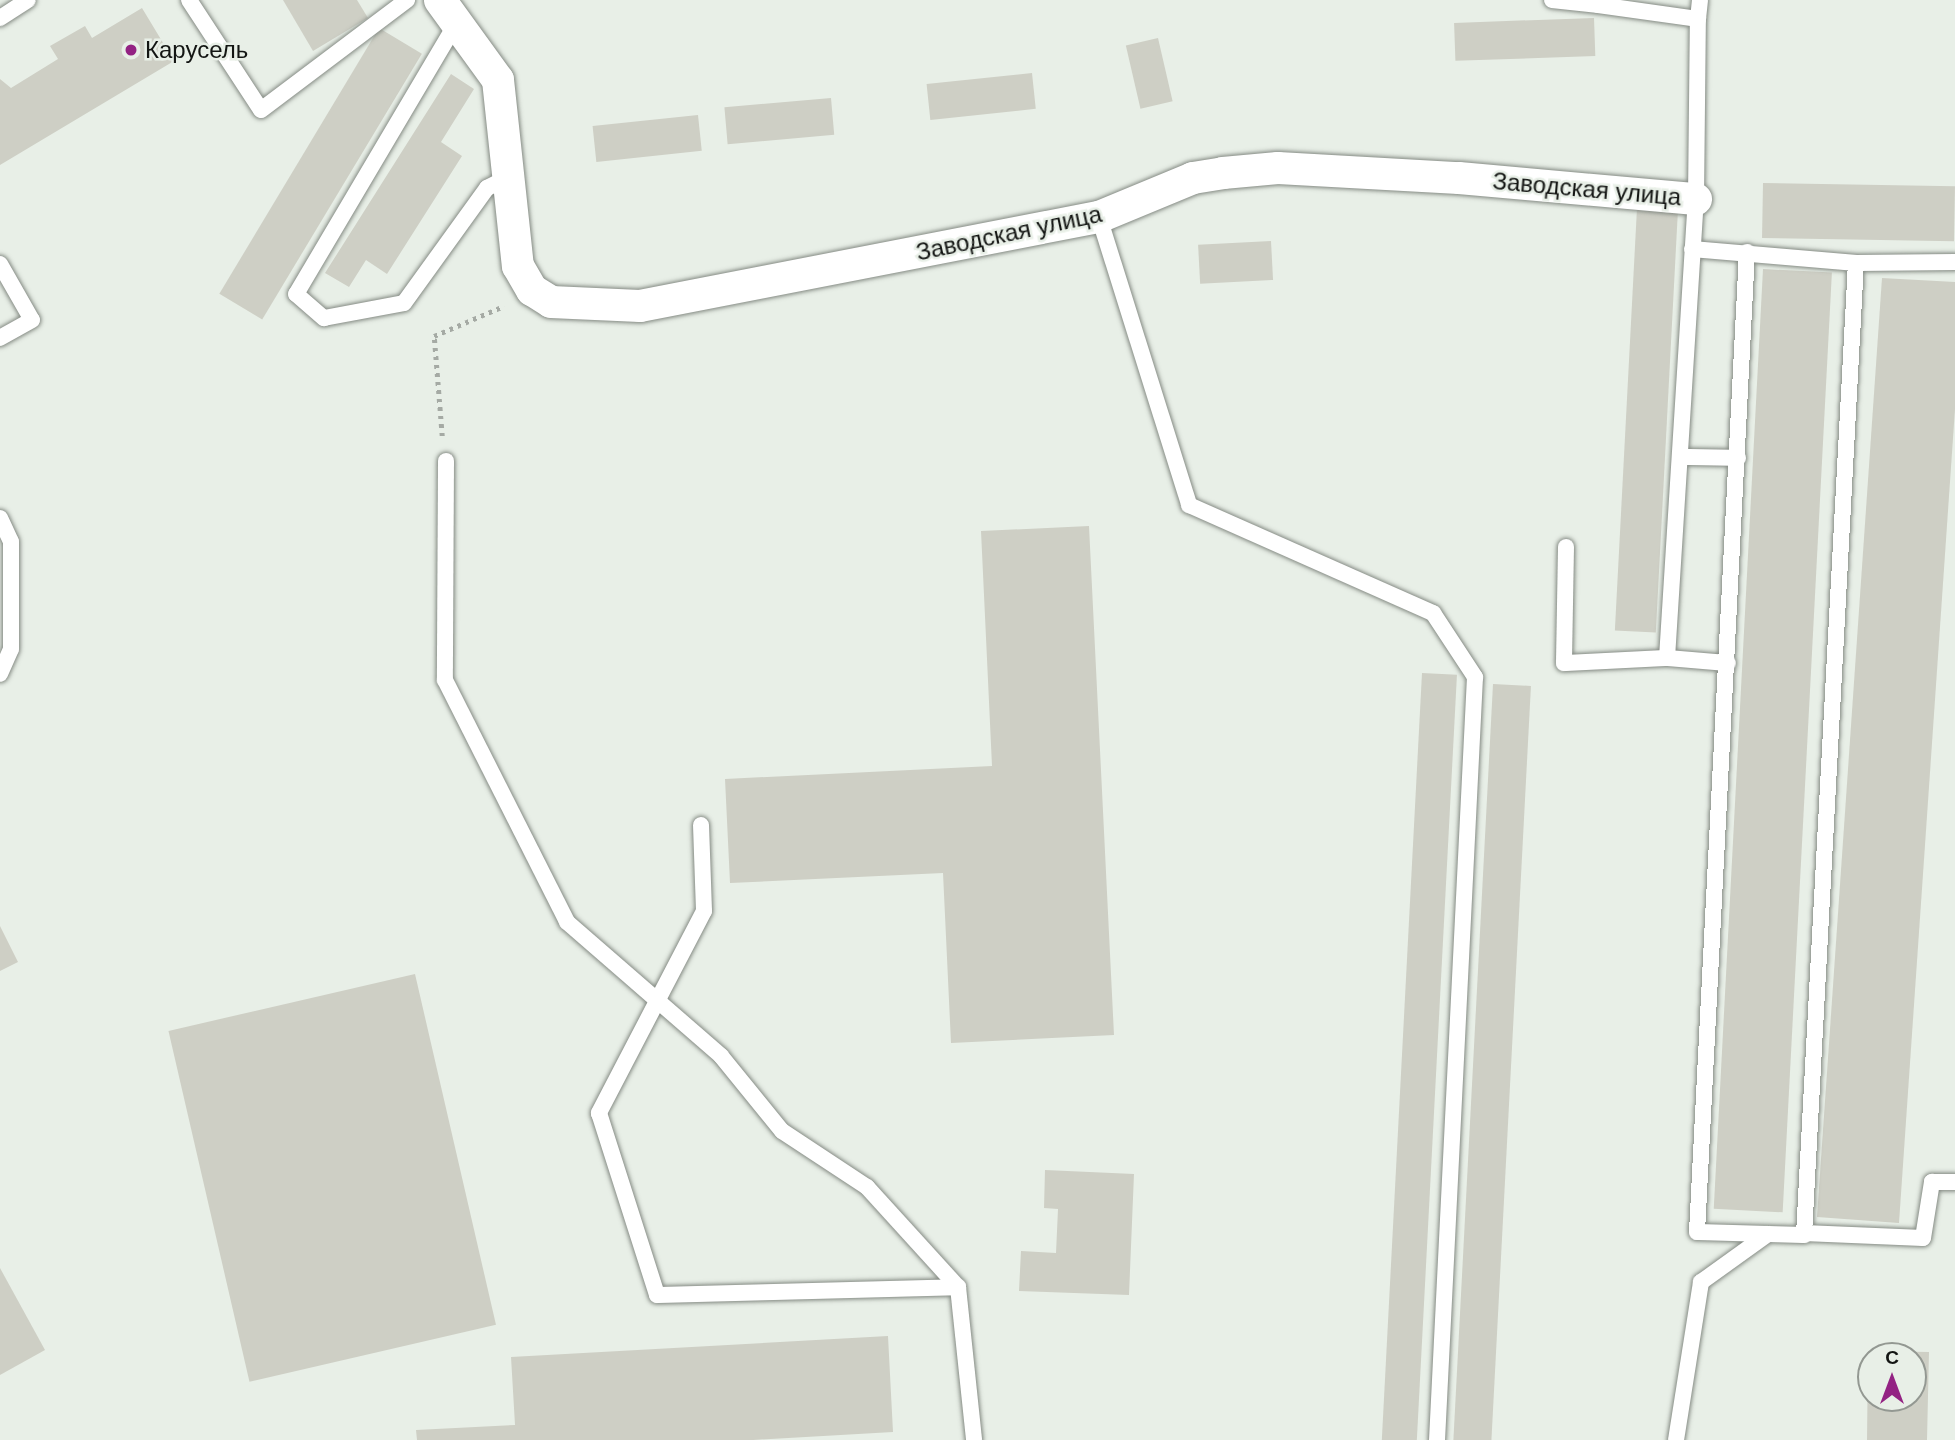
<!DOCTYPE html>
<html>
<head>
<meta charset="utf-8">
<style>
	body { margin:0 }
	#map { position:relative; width:1955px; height:1440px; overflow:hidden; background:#e8efe7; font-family:Arial,sans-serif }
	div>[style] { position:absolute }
	.building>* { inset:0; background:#cecfc5; transform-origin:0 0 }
	.path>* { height:4.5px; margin-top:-2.25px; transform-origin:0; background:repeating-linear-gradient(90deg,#a5aaa4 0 3.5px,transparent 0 8.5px) }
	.roads { filter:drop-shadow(0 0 2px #858b84) drop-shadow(0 0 2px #858b84) }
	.service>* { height:16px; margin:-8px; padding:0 8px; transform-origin:8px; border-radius:8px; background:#fff }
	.minor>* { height:32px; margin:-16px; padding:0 16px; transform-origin:16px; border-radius:16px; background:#fff }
	.dots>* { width:19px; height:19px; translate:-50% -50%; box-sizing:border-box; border:4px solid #e8efe7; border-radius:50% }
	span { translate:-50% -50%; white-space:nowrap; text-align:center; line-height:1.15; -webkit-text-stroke:5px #e8efe7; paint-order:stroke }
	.poi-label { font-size:24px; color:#131513 }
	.left { translate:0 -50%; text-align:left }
	.street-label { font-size:24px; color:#131513 }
	.north { position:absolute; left:1857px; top:1342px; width:70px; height:70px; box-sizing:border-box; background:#e8efe7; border:2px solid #939892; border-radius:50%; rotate:0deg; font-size:19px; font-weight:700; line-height:28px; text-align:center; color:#131513 }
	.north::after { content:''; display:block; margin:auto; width:24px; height:32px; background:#932283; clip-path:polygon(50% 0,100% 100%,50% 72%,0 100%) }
</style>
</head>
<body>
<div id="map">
	<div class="building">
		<i style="clip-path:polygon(283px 0,357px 0,368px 18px,313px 51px)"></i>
		<i style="clip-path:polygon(142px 8px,174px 61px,0 165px,0 79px,11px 88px,58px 59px,50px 46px,85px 26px,92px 38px)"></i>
		<i style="left:1594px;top:18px;width:38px;height:140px;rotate:88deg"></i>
		<i style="left:379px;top:28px;width:50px;height:310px;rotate:31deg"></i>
		<i style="left:1158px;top:38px;width:65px;height:33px;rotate:77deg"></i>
		<i style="left:1032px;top:73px;width:36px;height:106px;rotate:84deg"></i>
		<i style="clip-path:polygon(451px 74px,474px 89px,441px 142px,462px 156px,387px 274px,366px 260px,349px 287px,325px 273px)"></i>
		<i style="left:831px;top:98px;width:37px;height:107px;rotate:85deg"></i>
		<i style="left:698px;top:115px;width:36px;height:106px;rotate:84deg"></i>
		<i style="left:1763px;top:183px;width:192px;height:55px;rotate:1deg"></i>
		<i style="left:1637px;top:208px;width:41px;height:423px;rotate:3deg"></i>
		<i style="left:1271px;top:241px;width:39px;height:73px;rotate:87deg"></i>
		<i style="left:1763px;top:269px;width:69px;height:941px;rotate:3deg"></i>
		<i style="clip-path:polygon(1882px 278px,1955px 282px,1955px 409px,1899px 1223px,1817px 1217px)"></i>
		<i style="clip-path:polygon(1089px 526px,1114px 1035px,951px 1043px,943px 873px,730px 883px,725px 779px,992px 766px,981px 531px)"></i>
		<i style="left:1422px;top:673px;width:35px;height:768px;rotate:3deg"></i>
		<i style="left:1493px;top:684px;width:38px;height:757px;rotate:3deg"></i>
		<i style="clip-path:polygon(0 926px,18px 962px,0 971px)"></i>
		<i style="left:415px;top:974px;width:360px;height:253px;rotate:77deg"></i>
		<i style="clip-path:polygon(1045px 1170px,1134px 1174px,1129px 1295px,1019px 1291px,1021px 1251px,1056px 1253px,1058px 1209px,1044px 1208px)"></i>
		<i style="clip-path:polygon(0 1268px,45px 1350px,0 1375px)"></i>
		<i style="clip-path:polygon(888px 1336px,893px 1432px,753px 1440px,417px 1440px,416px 1430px,515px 1425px,511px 1357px)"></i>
		<i style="clip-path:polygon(evenodd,1868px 1351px,1929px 1352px,1927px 1440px,1867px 1440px,1868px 1351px,1871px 1356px,1913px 1356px,1913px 1398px,1871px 1398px,1871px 1356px)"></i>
	</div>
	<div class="path">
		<i style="left:442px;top:436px;width:100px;rotate:-94.6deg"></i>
		<i style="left:434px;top:336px;width:76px;rotate:-23.2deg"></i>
	</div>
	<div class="roads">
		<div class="service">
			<i style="left:189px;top:0;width:131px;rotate:56.8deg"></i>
			<i style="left:261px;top:110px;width:183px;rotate:-37deg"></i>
			<i style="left:1552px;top:0;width:47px;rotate:6.1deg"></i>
			<i style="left:1599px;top:5px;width:5px;rotate:-79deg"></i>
			<i style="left:0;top:18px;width:33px;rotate:-33deg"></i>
			<i style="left:1698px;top:19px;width:19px;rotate:-84deg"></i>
			<i style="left:457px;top:22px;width:316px;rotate:120.6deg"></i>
			<i style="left:296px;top:294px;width:37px;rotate:41deg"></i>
			<i style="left:324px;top:318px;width:81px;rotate:-10.6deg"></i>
			<i style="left:404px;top:303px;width:142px;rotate:-54.2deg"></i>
			<i style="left:487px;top:188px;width:22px;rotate:-27deg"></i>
			<i style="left:1099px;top:217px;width:302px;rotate:72.6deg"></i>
			<i style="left:1189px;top:505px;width:267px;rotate:23.9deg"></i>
			<i style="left:1433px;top:613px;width:77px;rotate:56.7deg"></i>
			<i style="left:1475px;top:677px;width:764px;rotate:92.85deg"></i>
			<i style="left:1692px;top:249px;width:165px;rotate:4.9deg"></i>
			<i style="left:1856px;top:263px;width:99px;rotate:-0.6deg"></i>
			<i style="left:1747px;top:252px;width:981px;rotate:92.92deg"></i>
			<i style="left:1697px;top:1232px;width:107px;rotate:1.6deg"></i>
			<i style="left:1804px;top:1235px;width:973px;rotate:-86.94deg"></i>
			<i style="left:0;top:264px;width:64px;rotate:60.3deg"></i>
			<i style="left:32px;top:320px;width:37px;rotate:151deg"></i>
			<i style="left:1683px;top:457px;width:55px;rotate:1deg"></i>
			<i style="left:446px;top:461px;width:219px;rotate:90.3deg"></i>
			<i style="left:445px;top:680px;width:271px;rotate:63.2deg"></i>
			<i style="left:567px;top:922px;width:204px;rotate:41deg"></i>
			<i style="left:721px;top:1056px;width:97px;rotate:50.9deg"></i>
			<i style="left:782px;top:1131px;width:102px;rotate:33.4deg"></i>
			<i style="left:867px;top:1187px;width:135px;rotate:47.7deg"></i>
			<i style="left:958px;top:1287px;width:154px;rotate:84deg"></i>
			<i style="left:0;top:518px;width:26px;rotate:65deg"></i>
			<i style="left:11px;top:542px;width:107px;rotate:90deg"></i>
			<i style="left:11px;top:649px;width:27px;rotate:114deg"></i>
			<i style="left:1566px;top:547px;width:116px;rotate:91deg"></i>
			<i style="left:1564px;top:663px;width:103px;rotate:-2.8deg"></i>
			<i style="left:1667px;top:658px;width:460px;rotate:-86.4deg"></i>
			<i style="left:1696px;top:199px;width:180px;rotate:-89.4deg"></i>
			<i style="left:1698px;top:19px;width:100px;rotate:-172deg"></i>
			<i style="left:1667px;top:658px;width:61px;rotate:4.7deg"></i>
			<i style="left:701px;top:825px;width:86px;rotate:88deg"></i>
			<i style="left:704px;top:911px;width:228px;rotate:117.5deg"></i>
			<i style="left:599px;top:1113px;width:191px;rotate:72.3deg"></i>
			<i style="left:657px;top:1295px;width:301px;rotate:-1.5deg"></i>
			<i style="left:1804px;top:1233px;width:119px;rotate:2.4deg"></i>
			<i style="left:1923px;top:1238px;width:57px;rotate:-80.9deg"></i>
			<i style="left:1932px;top:1182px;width:23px"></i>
			<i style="left:1676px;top:1440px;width:160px;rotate:-81deg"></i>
			<i style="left:1701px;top:1282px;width:82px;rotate:-35.6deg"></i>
		</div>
		<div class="minor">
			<i style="left:440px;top:0;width:99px;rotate:54.1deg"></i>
			<i style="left:498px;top:80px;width:187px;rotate:83.9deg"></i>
			<i style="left:518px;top:266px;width:28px;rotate:60deg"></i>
			<i style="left:532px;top:290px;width:22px;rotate:32deg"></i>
			<i style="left:551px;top:302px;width:89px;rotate:2.6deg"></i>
			<i style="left:640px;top:306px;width:468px;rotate:-11deg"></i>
			<i style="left:1099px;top:217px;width:102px;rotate:-22.5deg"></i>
			<i style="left:1193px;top:178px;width:30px;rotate:-9deg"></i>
			<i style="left:1223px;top:173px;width:55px;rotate:-5.2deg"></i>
			<i style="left:1278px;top:168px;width:181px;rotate:3.2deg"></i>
			<i style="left:1459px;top:178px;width:238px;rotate:5.1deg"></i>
		</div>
	</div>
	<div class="dots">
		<i style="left:131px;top:50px;background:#932283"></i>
	</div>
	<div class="poi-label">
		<span class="left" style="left:145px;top:50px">Карусель</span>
	</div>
	<div class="street-label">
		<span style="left:1587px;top:189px;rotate:5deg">Заводская улица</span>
		<span style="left:1009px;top:233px;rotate:-12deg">Заводская улица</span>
	</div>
	<div class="north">С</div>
</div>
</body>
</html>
